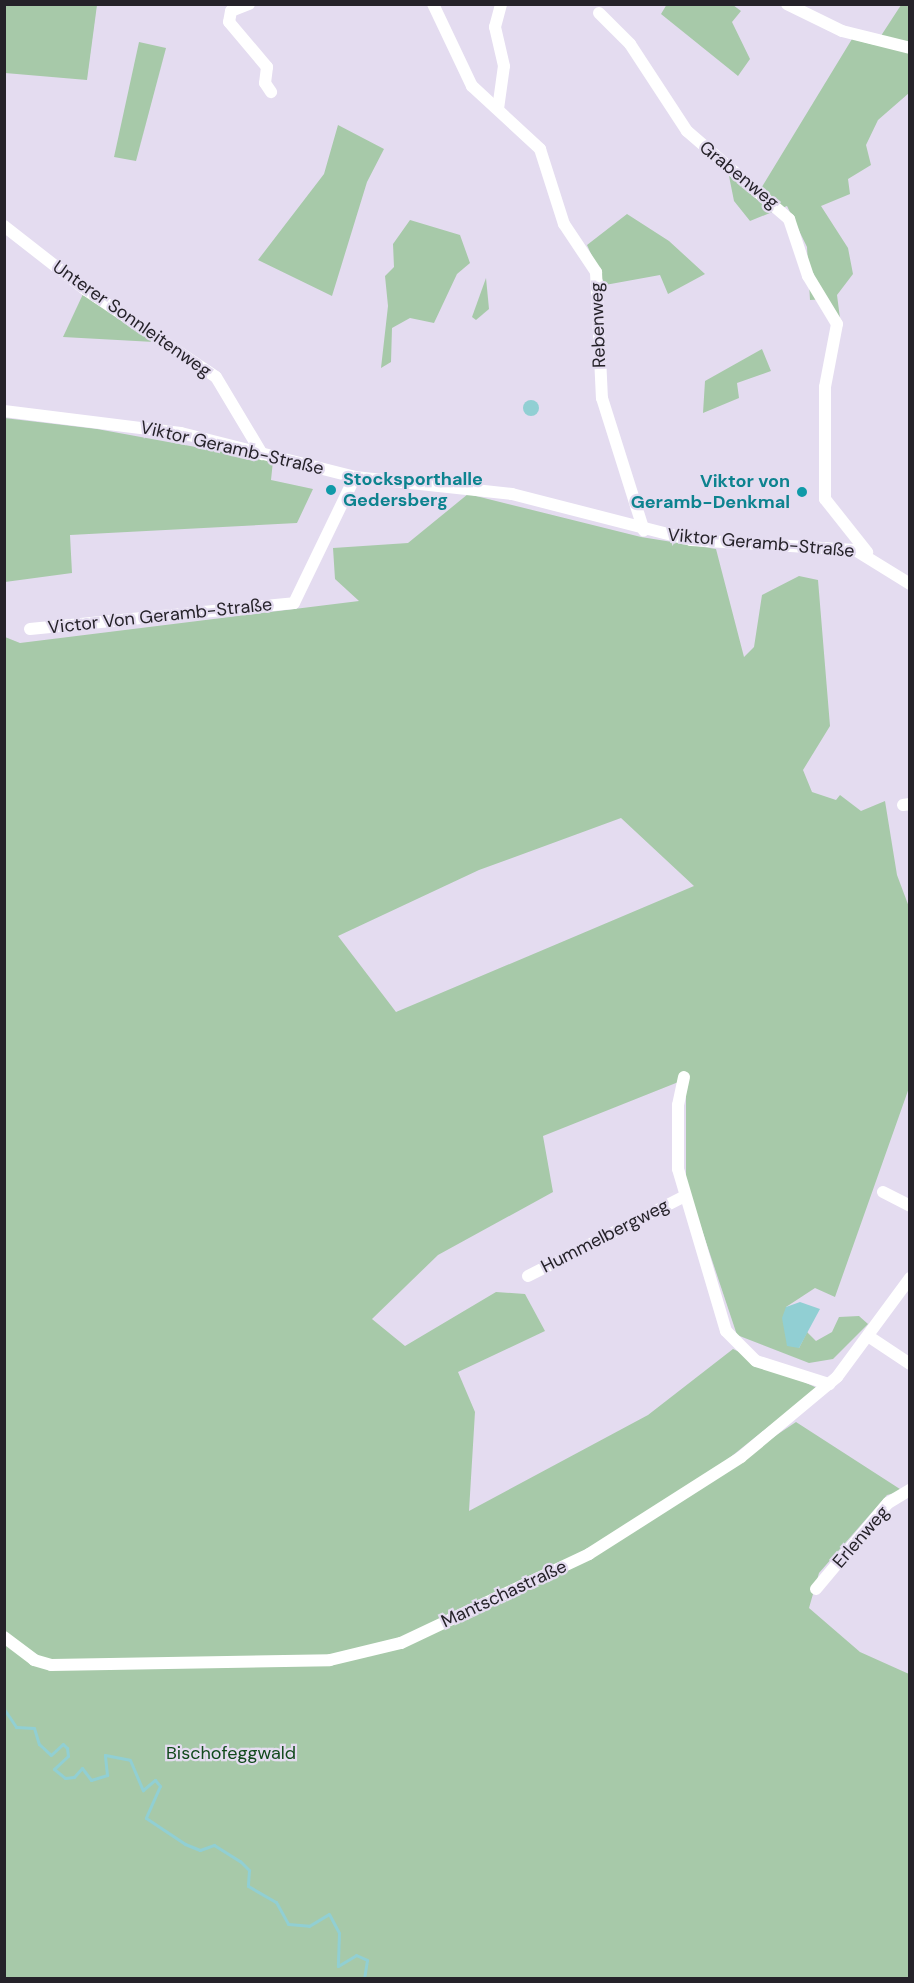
<!DOCTYPE html>
<html>
<head>
<meta charset="utf-8">
<style>
	body { margin:0 }
	#map { position:relative; width:914px; height:1983px; overflow:hidden; background:#e4dcf0; font-family:"DM Sans",sans-serif }
	div>[style] { position:absolute }
	.green>* { inset:0; background:#a7c9a9 }
	.water>* { inset:0; background:#91cfd3 }
	.round { border-radius:50% }
	.stream>* { height:3px; margin:-1.5px; padding:0 1.5px; transform-origin:1.5px; border-radius:1.5px; background:#91cfd3 }
	.minor>* { height:12px; margin:-6px; padding:0 6px; transform-origin:6px; border-radius:6px; background:#fff }
	.dots>* { width:16px; height:16px; translate:-50% -50%; box-sizing:border-box; border:3px solid #e4dcf0; border-radius:50% }
	span { translate:-50% -50%; white-space:nowrap; text-align:center; line-height:1.15; -webkit-text-stroke:4.5px #e4dcf0; paint-order:stroke }
	.street-label { font-size:18px; color:#252229 }
	.culture-label { font-size:18px; color:#0d838f; font-weight:700 }
	.left { translate:0 -50%; text-align:left }
	.right { translate:-100% -50%; text-align:right }
	.park-label { font-size:18px; color:#11491c }
	.frame { position:absolute; inset:0; border:6px solid #252229; pointer-events:none }
</style>
</head>
<body>
<div id="map">
	<div class="green">
		<i style="clip-path:polygon(667px 4px,733px 5px,741px 11px,732px 22px,750px 59px,738px 76px,661px 14px)"></i>
		<i style="clip-path:polygon(4px 5px,97px 5px,87px 80px,5px 73px)"></i>
		<i style="clip-path:polygon(901px 5px,909px 5px,909px 93px,878px 120px,866px 145px,871px 165px,848px 179px,850px 194px,821px 206px,848px 248px,853px 274px,837px 295px,841px 326px,827px 299px,810px 300px,807px 247px,787px 206px,750px 221px,734px 201px,729px 176px,760px 190px,852px 39px,875px 45px)"></i>
		<i style="clip-path:polygon(139px 42px,166px 48px,136px 161px,114px 157px)"></i>
		<i style="clip-path:polygon(338px 125px,384px 149px,367px 182px,332px 296px,258px 260px,324px 174px)"></i>
		<i style="clip-path:polygon(627px 214px,669px 241px,705px 274px,668px 294px,660px 275px,605px 285px,587px 245px)"></i>
		<i style="clip-path:polygon(410px 220px,460px 235px,470px 263px,457px 274px,434px 323px,410px 318px,392px 328px,391px 362px,381px 368px,388px 306px,385px 276px,394px 267px,393px 244px)"></i>
		<i style="clip-path:polygon(486px 278px,489px 309px,476px 320px,472px 317px)"></i>
		<i style="clip-path:polygon(83px 294px,154px 342px,63px 337px)"></i>
		<i style="clip-path:polygon(762px 349px,771px 371px,737px 383px,739px 398px,703px 413px,705px 381px)"></i>
		<i style="clip-path:polygon(4px 418px,97px 429px,273px 461px,271px 480px,313px 489px,297px 523px,70px 535px,72px 573px,5px 582px)"></i>
		<i style="clip-path:polygon(evenodd,468px 494px,641px 537px,716px 549px,744px 657px,754px 647px,762px 595px,799px 576px,818px 580px,830px 726px,803px 770px,812px 792px,836px 800px,840px 795px,861px 811px,885px 801px,897px 875px,909px 907px,910px 1085px,835px 1297px,815px 1288px,786px 1307px,799px 1348px,807px 1332px,816px 1341px,832px 1332px,839px 1317px,859px 1316px,868px 1324px,833px 1359px,809px 1363px,737px 1335px,686px 1182px,686px 1079px,543px 1136px,553px 1192px,438px 1255px,372px 1319px,405px 1346px,496px 1292px,525px 1294px,545px 1331px,458px 1372px,475px 1412px,469px 1511px,648px 1415px,733px 1349px,817px 1388px,718px 1467px,603px 1540px,426px 1637px,617px 1542px,796px 1422px,903px 1491px,887px 1495px,819px 1573px,809px 1608px,860px 1652px,909px 1674px,909px 1978px,5px 1978px,5px 637px,20px 643px,359px 601px,335px 579px,333px 548px,408px 543px,468px 494px,621px 818px,694px 886px,396px 1012px,338px 936px,479px 870px,621px 818px)"></i>
	</div>
	<div class="water">
		<i class="round" style="left:523px;top:400px;width:16px;height:16px"></i>
		<i style="clip-path:polygon(800px 1302px,820px 1309px,799px 1348px,787px 1346px,782px 1318px,786px 1307px)"></i>
	</div>
	<div class="stream">
		<i style="left:4px;top:1709px;width:22px;rotate:56deg"></i>
		<i style="left:16px;top:1727px;width:18px;rotate:3deg"></i>
		<i style="left:34px;top:1728px;width:17px;rotate:73deg"></i>
		<i style="left:39px;top:1744px;width:16px;rotate:43deg"></i>
		<i style="left:51px;top:1755px;width:16px;rotate:-43deg"></i>
		<i style="left:63px;top:1744px;width:6px;rotate:45deg"></i>
		<i style="left:67px;top:1748px;width:8px;rotate:83deg"></i>
		<i style="left:68px;top:1756px;width:19px;rotate:137deg"></i>
		<i style="left:54px;top:1769px;width:14px;rotate:39deg"></i>
		<i style="left:65px;top:1778px;width:9px;rotate:-6deg"></i>
		<i style="left:74px;top:1777px;width:12px;rotate:-48deg"></i>
		<i style="left:82px;top:1768px;width:15px;rotate:53deg"></i>
		<i style="left:91px;top:1780px;width:17px;rotate:-17deg"></i>
		<i style="left:107px;top:1775px;width:20px;rotate:-96deg"></i>
		<i style="left:105px;top:1755px;width:25px;rotate:11deg"></i>
		<i style="left:130px;top:1760px;width:33px;rotate:67deg"></i>
		<i style="left:143px;top:1790px;width:16px;rotate:-40deg"></i>
		<i style="left:155px;top:1780px;width:8px;rotate:50deg"></i>
		<i style="left:160px;top:1786px;width:35px;rotate:114deg"></i>
		<i style="left:146px;top:1818px;width:47px;rotate:33.7deg"></i>
		<i style="left:185px;top:1844px;width:16px;rotate:22deg"></i>
		<i style="left:200px;top:1850px;width:15px;rotate:-20deg"></i>
		<i style="left:214px;top:1845px;width:31px;rotate:32deg"></i>
		<i style="left:240px;top:1861px;width:13px;rotate:45deg"></i>
		<i style="left:249px;top:1870px;width:16px;rotate:94deg"></i>
		<i style="left:248px;top:1886px;width:32px;rotate:30deg"></i>
		<i style="left:276px;top:1902px;width:25px;rotate:61deg"></i>
		<i style="left:288px;top:1924px;width:21px;rotate:5deg"></i>
		<i style="left:309px;top:1926px;width:23px;rotate:-31deg"></i>
		<i style="left:329px;top:1914px;width:21px;rotate:62deg"></i>
		<i style="left:339px;top:1933px;width:33px;rotate:92deg"></i>
		<i style="left:338px;top:1966px;width:21px;rotate:-31deg"></i>
		<i style="left:356px;top:1955px;width:12px;rotate:24deg"></i>
		<i style="left:367px;top:1960px;width:18px;rotate:99deg"></i>
	</div>
	<div class="minor">
		<i style="left:249px;top:4px;width:19px;rotate:159deg"></i>
		<i style="left:231px;top:11px;width:11px;rotate:100deg"></i>
		<i style="left:229px;top:22px;width:59px;rotate:49.8deg"></i>
		<i style="left:267px;top:67px;width:16px;rotate:97deg"></i>
		<i style="left:265px;top:83px;width:11px;rotate:56deg"></i>
		<i style="left:433px;top:4px;width:91px;rotate:64.6deg"></i>
		<i style="left:472px;top:86px;width:93px;rotate:42.8deg"></i>
		<i style="left:540px;top:149px;width:79px;rotate:72.3deg"></i>
		<i style="left:564px;top:224px;width:58px;rotate:56.3deg"></i>
		<i style="left:596px;top:272px;width:126px;rotate:87.3deg"></i>
		<i style="left:602px;top:398px;width:139px;rotate:72.5deg"></i>
		<i style="left:787px;top:4px;width:61px;rotate:26.1deg"></i>
		<i style="left:842px;top:31px;width:70px;rotate:14deg"></i>
		<i style="left:599px;top:13px;width:44px;rotate:45deg"></i>
		<i style="left:630px;top:44px;width:104px;rotate:56.8deg"></i>
		<i style="left:687px;top:131px;width:135px;rotate:40.8deg"></i>
		<i style="left:789px;top:219px;width:60px;rotate:71.6deg"></i>
		<i style="left:808px;top:276px;width:56px;rotate:58.9deg"></i>
		<i style="left:837px;top:324px;width:64px;rotate:100.8deg"></i>
		<i style="left:825px;top:387px;width:112px;rotate:90deg"></i>
		<i style="left:825px;top:499px;width:68px;rotate:51.6deg"></i>
		<i style="left:498px;top:109px;width:43px;rotate:-82.1deg"></i>
		<i style="left:504px;top:66px;width:40px;rotate:-103deg"></i>
		<i style="left:495px;top:27px;width:24px;rotate:-75deg"></i>
		<i style="left:4px;top:226px;width:104px;rotate:38deg"></i>
		<i style="left:86px;top:290px;width:156px;rotate:33.8deg"></i>
		<i style="left:216px;top:377px;width:90px;rotate:59.1deg"></i>
		<i style="left:4px;top:411px;width:178px;rotate:7.1deg"></i>
		<i style="left:181px;top:433px;width:179px;rotate:14.2deg"></i>
		<i style="left:355px;top:477px;width:158px;rotate:6.2deg"></i>
		<i style="left:512px;top:494px;width:185px;rotate:14.4deg"></i>
		<i style="left:691px;top:540px;width:164px;rotate:3.5deg"></i>
		<i style="left:855px;top:550px;width:65px;rotate:31.7deg"></i>
		<i style="left:30px;top:629px;width:265px;rotate:-5.6deg"></i>
		<i style="left:294px;top:603px;width:140px;rotate:-64.2deg"></i>
		<i style="left:903px;top:805px;width:7px;rotate:-8deg"></i>
		<i style="left:684px;top:1077px;width:29px;rotate:102deg"></i>
		<i style="left:678px;top:1105px;width:64px;rotate:90deg"></i>
		<i style="left:678px;top:1169px;width:169px;rotate:73.5deg"></i>
		<i style="left:726px;top:1331px;width:42px;rotate:45deg"></i>
		<i style="left:756px;top:1361px;width:77px;rotate:17.5deg"></i>
		<i style="left:883px;top:1192px;width:30px;rotate:27deg"></i>
		<i style="left:528px;top:1276px;width:174px;rotate:-27deg"></i>
		<i style="left:871px;top:1338px;width:47px;rotate:33.7deg"></i>
		<i style="left:816px;top:1589px;width:112px;rotate:-50.1deg"></i>
		<i style="left:888px;top:1503px;width:26px;rotate:-31deg"></i>
		<i style="left:4px;top:1637px;width:38px;rotate:37deg"></i>
		<i style="left:34px;top:1660px;width:18px;rotate:16deg"></i>
		<i style="left:51px;top:1665px;width:279px;rotate:-1deg"></i>
		<i style="left:330px;top:1660px;width:73px;rotate:-13.5deg"></i>
		<i style="left:401px;top:1643px;width:208px;rotate:-25.3deg"></i>
		<i style="left:589px;top:1554px;width:180px;rotate:-32.5deg"></i>
		<i style="left:741px;top:1457px;width:125px;rotate:-39.8deg"></i>
		<i style="left:837px;top:1377px;width:123px;rotate:-53.6deg"></i>
	</div>
	<div class="dots">
		<i style="left:331px;top:490px;background:#0f9aa8"></i>
		<i style="left:802px;top:492px;background:#0f9aa8"></i>
	</div>
	<div class="street-label">
		<span style="left:739px;top:175px;rotate:39deg">Grabenweg</span>
		<span style="left:132px;top:319px;rotate:35deg">Unterer Sonnleitenweg</span>
		<span style="left:598px;top:325px;rotate:-92deg">Rebenweg</span>
		<span style="left:232px;top:448px;rotate:13deg">Viktor Geramb-Straße</span>
		<span style="left:761px;top:543px;rotate:5deg">Viktor Geramb-Straße</span>
		<span style="left:160px;top:616px;rotate:-6deg">Victor Von Geramb-Straße</span>
		<span style="left:605px;top:1236px;rotate:-27deg">Hummelbergweg</span>
		<span style="left:861px;top:1537px;rotate:-49deg">Erlenweg</span>
		<span style="left:504px;top:1594px;rotate:-25deg">Mantschastraße</span>
	</div>
	<div class="culture-label">
		<span class="left" style="left:343px;top:490px">Stocksporthalle<br>Gedersberg</span>
		<span class="right" style="left:790px;top:492px">Viktor von<br>Geramb-Denkmal</span>
	</div>
	<div class="park-label">
		<span style="left:231px;top:1753px">Bischofeggwald</span>
	</div>
	<div class="frame"></div>
</div>
</body>
</html>
